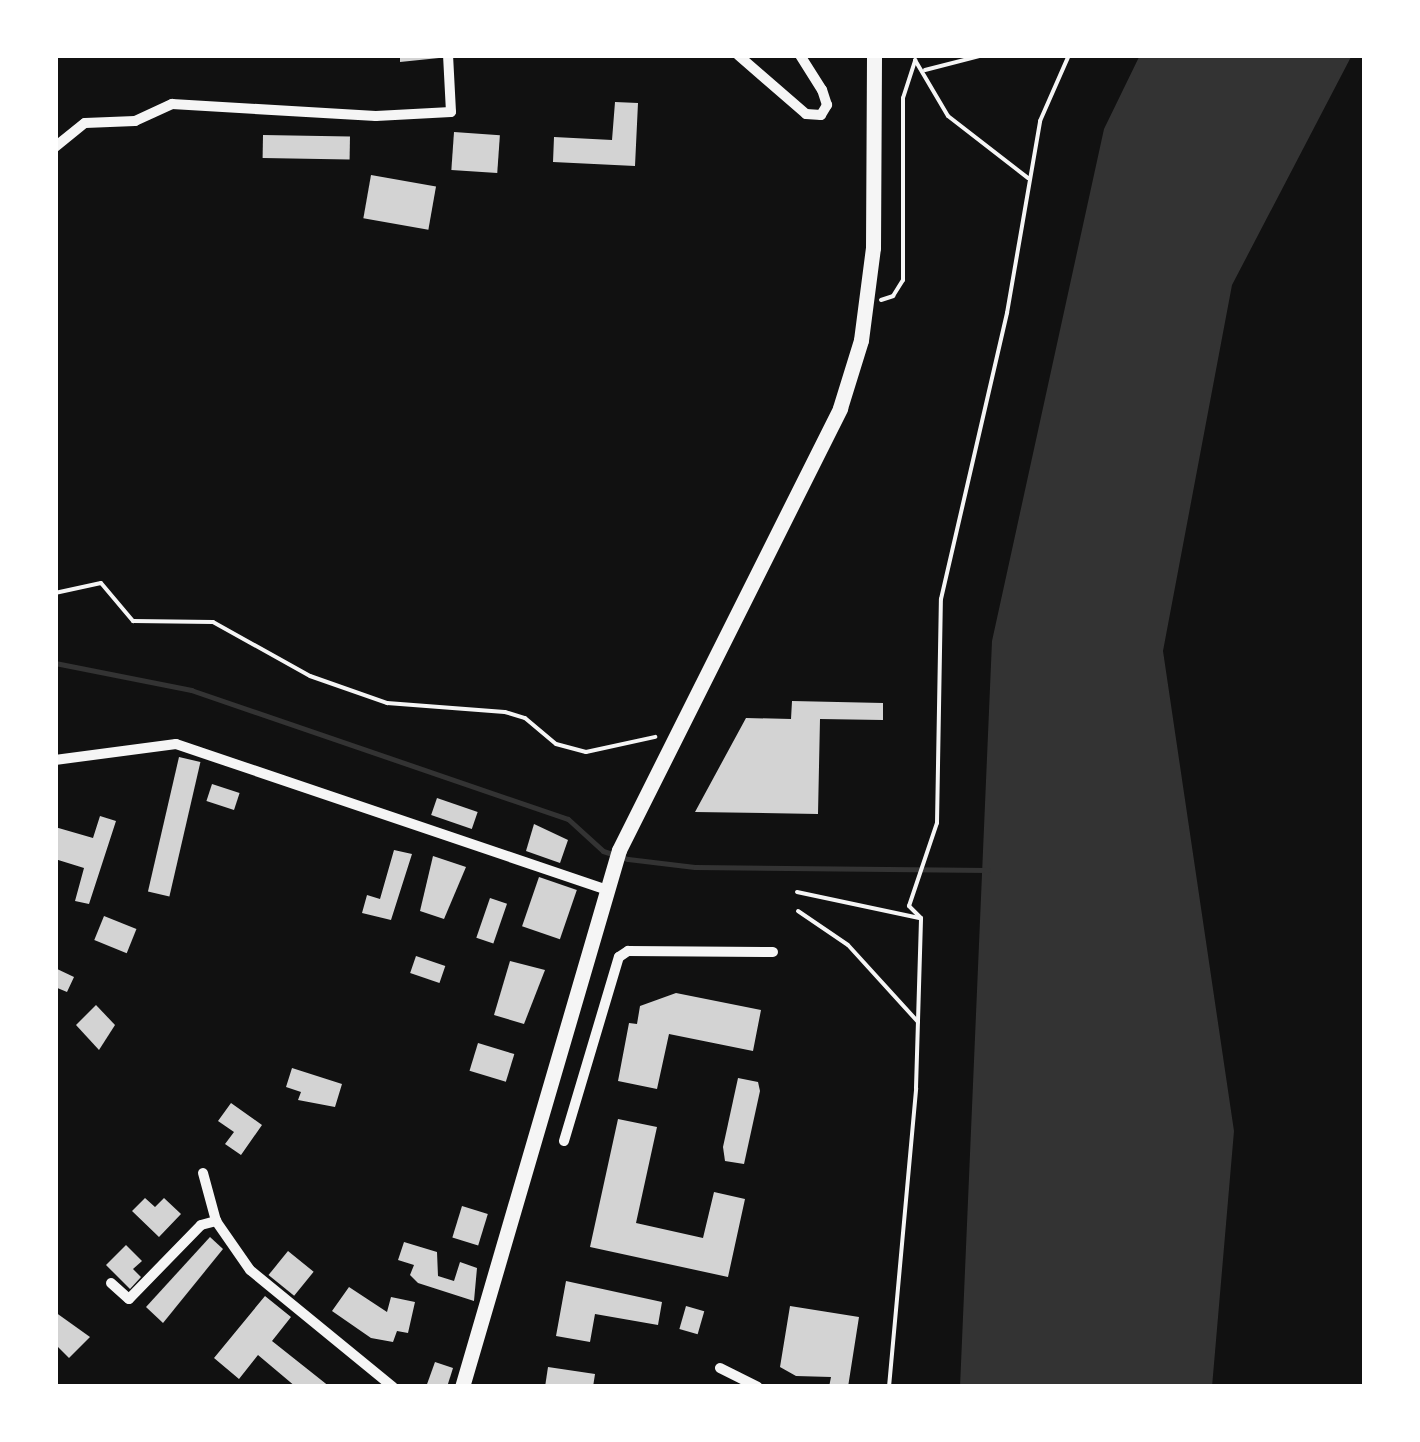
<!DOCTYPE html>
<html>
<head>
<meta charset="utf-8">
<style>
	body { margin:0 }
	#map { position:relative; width:1420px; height:1442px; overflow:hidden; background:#111; font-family:"Golos Text",sans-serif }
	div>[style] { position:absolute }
	.water>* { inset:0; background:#333 }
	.stream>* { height:5px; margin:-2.5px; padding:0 2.5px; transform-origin:2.5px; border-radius:2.5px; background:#333 }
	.building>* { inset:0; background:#d3d3d3; transform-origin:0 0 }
	.path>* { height:4px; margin:-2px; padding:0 2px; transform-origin:2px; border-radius:2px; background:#f5f5f5 }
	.minor>* { height:10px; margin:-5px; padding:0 5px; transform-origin:5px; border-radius:5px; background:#f5f5f5 }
	.primary>* { height:15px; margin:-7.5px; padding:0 7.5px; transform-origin:7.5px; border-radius:7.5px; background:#f5f5f5 }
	span { translate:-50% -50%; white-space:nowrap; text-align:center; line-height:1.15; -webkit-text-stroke:8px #fff; paint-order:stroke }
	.frame { position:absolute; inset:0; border:58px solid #fff; pointer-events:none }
</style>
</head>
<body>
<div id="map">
	<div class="water">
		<i style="clip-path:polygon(1140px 55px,1352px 55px,1232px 285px,1163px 651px,1234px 1131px,1212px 1387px,960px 1387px,992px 641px,1104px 129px)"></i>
	</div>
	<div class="stream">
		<i style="left:55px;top:663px;width:139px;rotate:11.2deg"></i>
		<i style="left:191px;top:690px;width:398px;rotate:18.9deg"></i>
		<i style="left:568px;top:819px;width:47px;rotate:42.4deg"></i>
		<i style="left:603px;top:851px;width:26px;rotate:18deg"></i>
		<i style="left:628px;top:859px;width:67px;rotate:6.8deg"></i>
		<i style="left:695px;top:867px;width:293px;rotate:0.6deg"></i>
	</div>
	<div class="building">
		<i style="clip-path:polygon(400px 55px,439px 55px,439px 58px,400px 62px)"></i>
		<i style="clip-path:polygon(615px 102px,638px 103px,635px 166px,553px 162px,554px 137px,612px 140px)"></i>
		<i style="left:454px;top:132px;width:46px;height:38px;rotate:4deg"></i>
		<i style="left:263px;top:135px;width:87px;height:23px;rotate:1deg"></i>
		<i style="left:371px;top:175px;width:66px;height:44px;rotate:10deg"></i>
		<i style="clip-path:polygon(792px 701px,883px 703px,883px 720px,820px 719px,818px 814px,695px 812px,746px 718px,791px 719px)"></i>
		<i style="left:179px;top:757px;width:22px;height:138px;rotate:13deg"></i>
		<i style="left:212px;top:784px;width:29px;height:18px;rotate:18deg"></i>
		<i style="left:437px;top:798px;width:43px;height:18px;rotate:19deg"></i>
		<i style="clip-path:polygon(100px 816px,116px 821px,89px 904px,75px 901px,84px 868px,55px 859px,55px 827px,93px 838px)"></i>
		<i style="clip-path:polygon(534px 824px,568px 840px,560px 863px,526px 851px)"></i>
		<i style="clip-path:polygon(394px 850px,412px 854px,391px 920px,362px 913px,367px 895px,380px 899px)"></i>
		<i style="clip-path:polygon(433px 856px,466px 867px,444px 919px,420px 911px)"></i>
		<i style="left:539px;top:877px;width:40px;height:52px;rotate:19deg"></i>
		<i style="left:490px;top:898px;width:18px;height:42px;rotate:19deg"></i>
		<i style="left:104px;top:916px;width:35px;height:26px;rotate:22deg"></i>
		<i style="left:416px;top:956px;width:31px;height:18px;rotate:19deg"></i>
		<i style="clip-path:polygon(510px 961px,545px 970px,524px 1024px,494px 1015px)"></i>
		<i style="clip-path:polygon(55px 968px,74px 977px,67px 992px,55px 987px)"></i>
		<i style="clip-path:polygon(676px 993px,761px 1010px,753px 1051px,669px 1034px,657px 1089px,618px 1081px,629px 1023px,637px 1024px,640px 1006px)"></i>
		<i style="clip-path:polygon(96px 1005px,115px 1025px,99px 1050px,76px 1025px)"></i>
		<i style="left:478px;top:1043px;width:38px;height:29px;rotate:17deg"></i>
		<i style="clip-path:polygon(292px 1068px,342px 1084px,335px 1107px,298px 1100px,301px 1092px,286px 1087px)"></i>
		<i style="clip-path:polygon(738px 1078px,758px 1082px,760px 1091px,744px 1164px,725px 1161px,723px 1147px)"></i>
		<i style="clip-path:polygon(231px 1103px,262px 1125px,241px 1155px,225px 1144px,234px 1132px,218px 1121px)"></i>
		<i style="clip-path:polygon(618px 1119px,657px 1127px,636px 1223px,703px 1238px,714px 1192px,745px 1199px,728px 1277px,590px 1247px)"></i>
		<i style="clip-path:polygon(145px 1198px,155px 1207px,164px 1198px,181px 1214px,159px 1237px,132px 1211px)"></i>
		<i style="left:462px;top:1206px;width:27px;height:33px;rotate:17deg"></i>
		<i style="clip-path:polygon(210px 1237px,223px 1249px,163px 1323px,146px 1307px)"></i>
		<i style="clip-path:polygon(404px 1242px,437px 1252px,438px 1276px,454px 1281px,460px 1262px,477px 1268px,474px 1301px,418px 1283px,410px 1275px,414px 1265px,398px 1260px)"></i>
		<i style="clip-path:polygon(126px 1245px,142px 1261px,133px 1269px,141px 1277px,130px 1289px,106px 1265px)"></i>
		<i style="left:288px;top:1251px;width:33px;height:31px;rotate:39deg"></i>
		<i style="clip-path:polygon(566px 1281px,662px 1302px,658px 1325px,595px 1314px,590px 1342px,556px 1336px)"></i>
		<i style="clip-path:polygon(349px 1287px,387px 1312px,391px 1297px,415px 1302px,408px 1333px,397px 1331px,393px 1342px,371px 1338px,332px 1311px)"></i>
		<i style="clip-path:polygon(265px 1296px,291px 1317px,272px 1341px,330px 1387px,296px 1387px,258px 1355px,239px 1379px,214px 1358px)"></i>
		<i style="left:686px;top:1306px;width:19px;height:24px;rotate:16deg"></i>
		<i style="clip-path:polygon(790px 1306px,859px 1317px,848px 1387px,829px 1387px,831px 1377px,796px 1376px,780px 1367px)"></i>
		<i style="clip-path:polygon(55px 1312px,90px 1337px,69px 1358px,55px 1344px)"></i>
		<i style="clip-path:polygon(435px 1362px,453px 1368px,447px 1387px,426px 1387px)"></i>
		<i style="clip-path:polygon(548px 1367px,595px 1374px,593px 1387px,545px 1387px)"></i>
	</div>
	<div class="path">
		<i style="left:925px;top:70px;width:61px;rotate:-14.3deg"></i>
		<i style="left:881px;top:300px;width:13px;rotate:-18deg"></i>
		<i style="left:893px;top:296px;width:19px;rotate:-58deg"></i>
		<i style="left:903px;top:280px;width:182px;rotate:-90deg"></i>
		<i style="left:903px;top:98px;width:40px;rotate:-72deg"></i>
		<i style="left:915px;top:60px;width:65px;rotate:59.5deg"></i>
		<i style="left:948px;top:116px;width:101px;rotate:37.8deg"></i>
		<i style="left:55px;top:593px;width:47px;rotate:-12.3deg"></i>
		<i style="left:101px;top:583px;width:50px;rotate:49.9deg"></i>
		<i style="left:133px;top:621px;width:80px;rotate:0.7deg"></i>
		<i style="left:213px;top:622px;width:111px;rotate:29.1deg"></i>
		<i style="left:310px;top:676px;width:82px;rotate:19.3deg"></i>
		<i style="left:387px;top:703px;width:118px;rotate:4.4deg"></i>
		<i style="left:505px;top:712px;width:21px;rotate:17deg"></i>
		<i style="left:525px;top:718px;width:40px;rotate:40deg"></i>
		<i style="left:556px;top:744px;width:31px;rotate:15deg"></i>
		<i style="left:586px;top:752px;width:71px;rotate:-12.3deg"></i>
		<i style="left:797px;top:892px;width:125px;rotate:12deg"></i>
		<i style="left:798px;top:911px;width:60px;rotate:34.2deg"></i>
		<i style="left:848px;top:945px;width:104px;rotate:47.7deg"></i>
		<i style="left:889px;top:1387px;width:300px;rotate:-84.8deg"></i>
		<i style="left:916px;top:1088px;width:170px;rotate:-88.3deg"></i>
		<i style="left:921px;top:918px;width:17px;rotate:-135deg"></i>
		<i style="left:909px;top:906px;width:88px;rotate:-71.4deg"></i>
		<i style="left:937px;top:823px;width:224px;rotate:-89deg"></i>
		<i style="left:941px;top:599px;width:294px;rotate:-77deg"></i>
		<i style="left:1007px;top:313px;width:195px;rotate:-80.2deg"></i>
		<i style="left:1040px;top:121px;width:72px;rotate:-66.3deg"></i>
	</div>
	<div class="minor">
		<i style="left:738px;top:55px;width:90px;rotate:40.9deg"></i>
		<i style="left:806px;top:114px;width:15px;rotate:4deg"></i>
		<i style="left:821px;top:115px;width:12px;rotate:-59deg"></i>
		<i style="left:827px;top:105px;width:16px;rotate:-108deg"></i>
		<i style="left:822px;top:90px;width:41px;rotate:-122.2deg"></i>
		<i style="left:55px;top:147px;width:38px;rotate:-39deg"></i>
		<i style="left:85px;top:123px;width:50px;rotate:-2.3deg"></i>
		<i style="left:135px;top:121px;width:41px;rotate:-24.7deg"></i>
		<i style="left:172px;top:104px;width:204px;rotate:3.4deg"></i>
		<i style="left:376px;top:116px;width:75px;rotate:-3.1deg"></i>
		<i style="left:451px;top:112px;width:57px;rotate:-93deg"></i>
		<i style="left:55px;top:760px;width:122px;rotate:-7.5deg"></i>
		<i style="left:176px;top:744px;width:453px;rotate:18.7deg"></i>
		<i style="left:564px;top:1141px;width:192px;rotate:-73.4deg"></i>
		<i style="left:619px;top:957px;width:11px;rotate:-34deg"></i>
		<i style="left:628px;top:951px;width:145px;rotate:0.4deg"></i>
		<i style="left:203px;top:1173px;width:50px;rotate:74.8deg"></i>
		<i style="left:216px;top:1221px;width:60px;rotate:55.2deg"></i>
		<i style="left:250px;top:1270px;width:185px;rotate:39.3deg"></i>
		<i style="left:111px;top:1283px;width:24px;rotate:42deg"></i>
		<i style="left:129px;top:1299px;width:103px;rotate:-45.8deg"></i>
		<i style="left:201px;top:1225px;width:16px;rotate:-15deg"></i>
		<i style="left:720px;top:1368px;width:42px;rotate:26.6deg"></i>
	</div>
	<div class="primary">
		<i style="left:462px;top:1387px;width:559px;rotate:-73.7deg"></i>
		<i style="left:619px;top:850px;width:494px;rotate:-63.4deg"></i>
		<i style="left:840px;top:408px;width:71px;rotate:-72.8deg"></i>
		<i style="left:861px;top:340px;width:93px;rotate:-82.6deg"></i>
		<i style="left:873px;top:248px;width:193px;rotate:-89.7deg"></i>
	</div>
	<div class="frame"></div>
</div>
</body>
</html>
